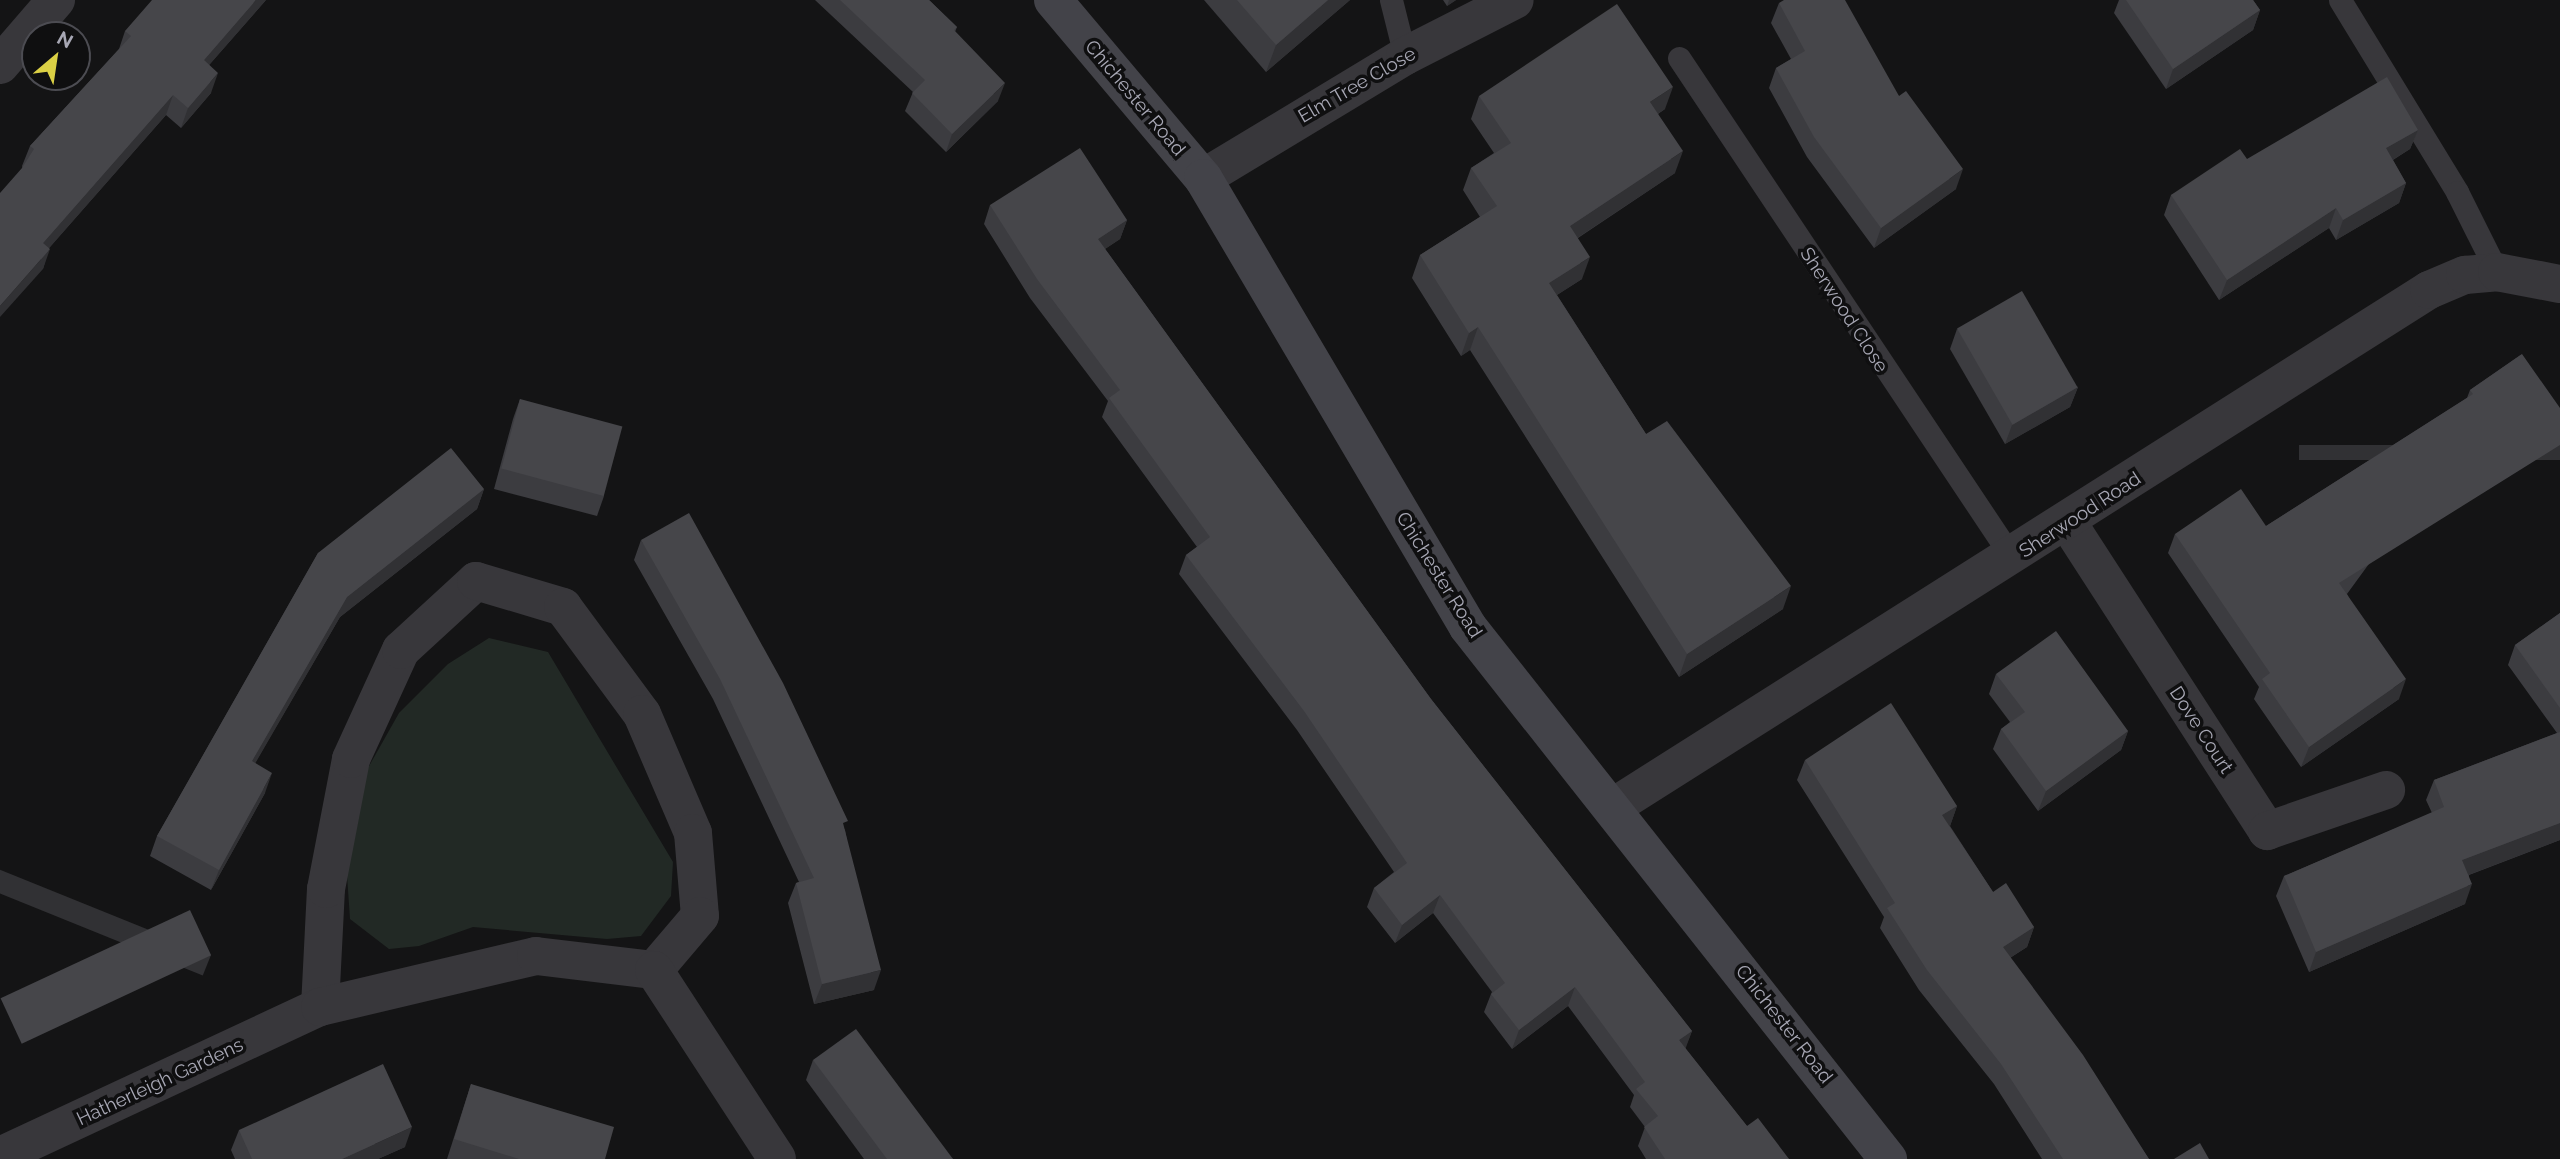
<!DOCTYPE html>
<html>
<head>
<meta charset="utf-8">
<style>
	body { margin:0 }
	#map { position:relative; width:2560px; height:1159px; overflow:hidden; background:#141415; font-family:Raleway,sans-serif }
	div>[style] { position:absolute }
	.green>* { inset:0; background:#222925 }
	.service>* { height:23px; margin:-11.5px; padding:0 11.5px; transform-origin:11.5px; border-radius:11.5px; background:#38373b }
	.minor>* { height:38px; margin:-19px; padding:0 19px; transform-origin:19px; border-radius:19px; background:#38373b }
	.secondary>* { height:38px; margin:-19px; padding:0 19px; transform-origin:19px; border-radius:19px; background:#434349 }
	.wall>* { inset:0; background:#3c3c40 }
	.shaded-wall>* { inset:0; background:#313134; transform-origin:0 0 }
	.building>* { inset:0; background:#46464a; transform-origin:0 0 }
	span { translate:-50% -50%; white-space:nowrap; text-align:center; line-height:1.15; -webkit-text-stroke:7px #0f0f10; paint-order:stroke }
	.street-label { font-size:19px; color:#a7a7b4 }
	.north { position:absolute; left:21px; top:21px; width:70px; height:70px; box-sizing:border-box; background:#0f0f10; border:2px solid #4c4c52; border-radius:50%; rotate:29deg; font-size:19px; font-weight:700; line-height:28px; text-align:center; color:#a7a7b4 }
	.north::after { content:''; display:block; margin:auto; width:24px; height:32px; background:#dbd045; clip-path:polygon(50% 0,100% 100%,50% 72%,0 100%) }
</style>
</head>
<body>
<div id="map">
	<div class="green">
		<i style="clip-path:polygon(489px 638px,548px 652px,673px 862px,671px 896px,641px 936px,607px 939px,473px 927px,419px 946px,389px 949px,350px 919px,345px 846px,364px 775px,399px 713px,448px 664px)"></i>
	</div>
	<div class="service">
		<i style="left:1391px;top:0;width:58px;rotate:76deg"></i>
		<i style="left:2340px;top:0;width:225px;rotate:58.6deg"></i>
		<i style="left:2457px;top:192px;width:89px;rotate:63.4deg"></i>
		<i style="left:1679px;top:58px;width:602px;rotate:56.31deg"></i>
	</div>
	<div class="minor">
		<i style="left:0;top:65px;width:86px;rotate:-49.3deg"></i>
		<i style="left:1203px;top:178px;width:236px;rotate:-31.1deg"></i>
		<i style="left:1405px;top:56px;width:123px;rotate:-27deg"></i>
		<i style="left:2068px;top:523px;width:367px;rotate:57.1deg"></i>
		<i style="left:2267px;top:831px;width:126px;rotate:-19deg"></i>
		<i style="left:1613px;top:807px;width:966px;rotate:-32.36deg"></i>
		<i style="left:2429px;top:290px;width:39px;rotate:-23deg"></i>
		<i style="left:2465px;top:275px;width:32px;rotate:-5deg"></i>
		<i style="left:2497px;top:272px;width:64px;rotate:10.8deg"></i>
		<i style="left:320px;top:1007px;width:118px;rotate:-87.1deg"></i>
		<i style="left:326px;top:889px;width:132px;rotate:-79.1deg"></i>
		<i style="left:351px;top:759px;width:120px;rotate:-65.4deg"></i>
		<i style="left:401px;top:650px;width:102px;rotate:-42.6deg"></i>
		<i style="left:476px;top:581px;width:91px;rotate:16.6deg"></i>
		<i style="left:563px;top:607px;width:133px;rotate:53.6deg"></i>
		<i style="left:642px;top:714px;width:129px;rotate:66.8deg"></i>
		<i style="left:693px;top:833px;width:83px;rotate:85.2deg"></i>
		<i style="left:700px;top:916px;width:71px;rotate:130.4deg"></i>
		<i style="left:0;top:1156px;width:353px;rotate:-25deg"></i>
		<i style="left:320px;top:1007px;width:222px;rotate:-13.3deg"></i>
		<i style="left:536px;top:956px;width:119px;rotate:6.8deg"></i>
		<i style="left:654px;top:970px;width:225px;rotate:56.9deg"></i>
	</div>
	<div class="secondary">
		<i style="left:1053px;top:0;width:233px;rotate:49.9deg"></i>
		<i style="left:1203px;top:178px;width:521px;rotate:59.45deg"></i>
		<i style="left:1468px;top:627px;width:678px;rotate:51.71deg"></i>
	</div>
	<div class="wall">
		<i style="clip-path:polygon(266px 0,209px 65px,211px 93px,181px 128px,166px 115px,49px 248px,43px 269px,22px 166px,30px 146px,119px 49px,125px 31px)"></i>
		<i style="clip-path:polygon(815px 0,929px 0,957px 27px,955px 32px,998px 101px,946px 152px,905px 111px,913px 92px)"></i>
		<i style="clip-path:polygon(1204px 0,1350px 0,1266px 72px)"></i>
		<i style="clip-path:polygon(1443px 0,1456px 0,1447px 6px)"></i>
		<i style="clip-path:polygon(2119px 0,2253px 0,2260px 10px,2253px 30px,2166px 89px,2114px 13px)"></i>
		<i style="clip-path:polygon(1779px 3px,1899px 96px,1956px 189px,1874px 248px,1807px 157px,1769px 88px,1776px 68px,1791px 59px,1771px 23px)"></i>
		<i style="clip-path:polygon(1479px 96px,1665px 109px,1658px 114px,1675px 173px,1578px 238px,1582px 279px,1557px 295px,1646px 434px,1783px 609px,1679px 677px,1470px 350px,1461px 356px,1412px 278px,1420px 255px,1480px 217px,1463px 190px,1471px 168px,1494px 153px,1471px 119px)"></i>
		<i style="clip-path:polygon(2418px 130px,2410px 149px,2393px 160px,2406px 183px,2399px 203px,2336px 240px,2329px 228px,2219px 300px,2164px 215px,2171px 195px,2247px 159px)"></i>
		<i style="clip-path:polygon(990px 205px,1127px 220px,1120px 239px,1105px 249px,1431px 699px,1692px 1031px,1685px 1048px,1747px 1126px,1789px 1159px,1646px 1159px,1638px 1146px,1645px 1127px,1630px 1107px,1634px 1095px,1568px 1006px,1512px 1049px,1484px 1012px,1491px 994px,1492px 992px,1433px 913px,1395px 943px,1367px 907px,1374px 888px,1394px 872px,1297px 730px,1179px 574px,1186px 555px,1197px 547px,1102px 417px,1108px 401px,1030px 298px,984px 224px)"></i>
		<i style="clip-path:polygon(1957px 329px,2078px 387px,2070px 407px,2005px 444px,1950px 349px)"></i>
		<i style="clip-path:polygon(2522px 354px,2347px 594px,2399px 699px,2301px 767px,2254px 699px,2259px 687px,2168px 553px,2175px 534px,2266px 526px,2467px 398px,2470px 390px)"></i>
		<i style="clip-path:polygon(520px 399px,604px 496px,597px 516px,494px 489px,513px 419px)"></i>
		<i style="clip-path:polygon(484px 489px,477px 509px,340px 617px,255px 763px,265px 793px,211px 890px,150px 856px,157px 836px,318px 553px)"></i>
		<i style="clip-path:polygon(641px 540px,845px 830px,874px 990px,814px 1004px,788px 903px,796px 883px,799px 882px,713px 699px,634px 560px)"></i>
		<i style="clip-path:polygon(2560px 613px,2560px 840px,2469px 875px,2465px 904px,2309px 972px,2276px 896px,2284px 876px,2432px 813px,2426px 800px,2434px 780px,2557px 733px,2508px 665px,2515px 645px)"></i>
		<i style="clip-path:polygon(1996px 674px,2128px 731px,2121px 750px,2038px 811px,1993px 749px,2001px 729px,2010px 722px,1989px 694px)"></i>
		<i style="clip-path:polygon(1805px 760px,1957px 806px,1950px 826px,1993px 892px,2034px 927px,2027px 947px,2010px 958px,2149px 1159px,2042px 1159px,1994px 1084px,1919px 990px,1880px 928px,1884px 917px,1797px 780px)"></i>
		<i style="clip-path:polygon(813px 1060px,953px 1159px,864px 1159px,806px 1080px)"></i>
		<i style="clip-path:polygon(471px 1084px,605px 1159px,447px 1159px)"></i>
		<i style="clip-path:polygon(239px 1130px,405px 1147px,378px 1159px,235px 1159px,231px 1150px)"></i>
	</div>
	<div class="shaded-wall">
		<i style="clip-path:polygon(256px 0,266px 0,196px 80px,204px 60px)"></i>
		<i style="clip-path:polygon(1328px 0,1350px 0,1266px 72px,1276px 45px)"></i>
		<i style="clip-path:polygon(1449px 0,1456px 0,1447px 6px)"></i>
		<i style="clip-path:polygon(2260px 10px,2253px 30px,2166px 89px,2173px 69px)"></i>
		<i style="clip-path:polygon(218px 73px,211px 93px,181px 128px,188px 108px)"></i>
		<i style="clip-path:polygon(1005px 83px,998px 101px,946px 152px,952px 134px)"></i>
		<i style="clip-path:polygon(1673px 87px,1665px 109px,1642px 124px,1650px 102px)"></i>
		<i style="clip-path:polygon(173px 95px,166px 115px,36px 263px,43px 243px)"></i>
		<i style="clip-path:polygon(2418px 130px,2410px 149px,2379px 168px,2386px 148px)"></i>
		<i style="clip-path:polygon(1683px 151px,1675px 173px,1562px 248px,1570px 226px)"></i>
		<i style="clip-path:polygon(1963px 169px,1956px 189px,1874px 248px,1881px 228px)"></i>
		<i style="clip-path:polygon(2406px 183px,2399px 203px,2336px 240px,2343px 220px)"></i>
		<i style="clip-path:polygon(2336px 208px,2329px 228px,2219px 300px,2227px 280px)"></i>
		<i style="clip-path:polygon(1127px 220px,1120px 239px,1091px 258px,1098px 239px)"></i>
		<i style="clip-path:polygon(50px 249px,43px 269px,0 317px,0 306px)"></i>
		<i style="clip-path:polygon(1590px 257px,1582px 279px,1541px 305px,1549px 283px)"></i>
		<i style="clip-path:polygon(1478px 327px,1470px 350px,1461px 356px,1469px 333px)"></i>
		<i style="clip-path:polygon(2078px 387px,2070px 407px,2005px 444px,2012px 425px)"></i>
		<i style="left:2560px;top:445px;width:15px;height:261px;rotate:90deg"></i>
		<i style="clip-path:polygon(484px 489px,477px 509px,340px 617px,245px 781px,252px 761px,347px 597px)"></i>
		<i style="clip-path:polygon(1791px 586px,1783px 609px,1679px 677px,1687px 654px)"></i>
		<i style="clip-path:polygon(2406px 679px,2399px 699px,2301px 767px,2309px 747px)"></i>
		<i style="clip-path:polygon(2128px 731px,2121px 750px,2038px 811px,2046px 791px)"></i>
		<i style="clip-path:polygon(272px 773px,265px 793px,211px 890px,219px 870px)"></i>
		<i style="clip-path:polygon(1957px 806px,1950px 826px,1935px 835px,1942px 815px)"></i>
		<i style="clip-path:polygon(2560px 823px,2560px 840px,2455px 880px,2462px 860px)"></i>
		<i style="clip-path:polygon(2472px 884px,2465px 904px,2309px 972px,2316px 952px)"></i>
		<i style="clip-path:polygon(1440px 895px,1433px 913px,1395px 943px,1402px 925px)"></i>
		<i style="clip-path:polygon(2034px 927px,2027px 947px,1995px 967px,2003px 947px)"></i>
		<i style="left:211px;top:955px;width:22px;height:231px;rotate:112deg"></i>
		<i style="clip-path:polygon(881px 970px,874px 990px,814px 1004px,822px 984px)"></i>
		<i style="clip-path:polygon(1575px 987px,1568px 1006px,1512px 1049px,1519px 1030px)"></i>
		<i style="clip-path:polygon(1692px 1031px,1685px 1050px,1679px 1040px)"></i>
		<i style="clip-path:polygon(412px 1127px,405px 1147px,378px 1159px,342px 1159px)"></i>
	</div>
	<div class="building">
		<i style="clip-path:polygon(152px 0,256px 0,204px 60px,218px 73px,188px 108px,173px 95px,43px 243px,50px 249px,0 306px,0 193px,22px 168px,34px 149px,30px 146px,131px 36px,125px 31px)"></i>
		<i style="clip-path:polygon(840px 0,929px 0,957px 27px,954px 30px,1005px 83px,952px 134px,912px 93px,925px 80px)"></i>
		<i style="clip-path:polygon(1237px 0,1328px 0,1276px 45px)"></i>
		<i style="clip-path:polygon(1784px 0,1845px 0,1899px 96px,1906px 91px,1963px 169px,1881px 228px,1814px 137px,1776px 68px,1805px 51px,1779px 3px)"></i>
		<i style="clip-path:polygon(2126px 0,2253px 0,2260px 10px,2173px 69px)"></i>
		<i style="clip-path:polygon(1617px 4px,1673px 87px,1650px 102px,1683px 151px,1570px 226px,1590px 257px,1549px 283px,1646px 434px,1667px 421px,1791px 586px,1687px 654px,1478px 327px,1469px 333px,1420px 255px,1497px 206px,1471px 168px,1511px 143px,1479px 96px)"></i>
		<i style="clip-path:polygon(2387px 77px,2418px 130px,2386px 148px,2406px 183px,2343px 220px,2336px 208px,2227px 280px,2171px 195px,2240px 149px,2247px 159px)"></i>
		<i style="clip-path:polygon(1080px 148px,1127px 220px,1098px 239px,1431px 699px,1692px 1031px,1679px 1040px,1747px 1126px,1758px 1118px,1789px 1159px,1665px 1159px,1644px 1127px,1658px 1116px,1636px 1089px,1645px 1082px,1575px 987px,1519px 1030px,1491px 994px,1505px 983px,1440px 895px,1402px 925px,1374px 888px,1407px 863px,1304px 711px,1186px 555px,1210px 537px,1109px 398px,1120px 390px,1037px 279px,990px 205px)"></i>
		<i style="left:2022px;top:291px;width:111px;height:75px;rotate:60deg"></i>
		<i style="clip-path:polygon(2522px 354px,2560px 408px,2560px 445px,2339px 583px,2406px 679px,2309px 747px,2262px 679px,2270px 673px,2175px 534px,2241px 489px,2266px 526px,2473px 394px,2470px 390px)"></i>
		<i style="left:520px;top:399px;width:106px;height:72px;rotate:15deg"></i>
		<i style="clip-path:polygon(451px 448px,484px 489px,347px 597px,252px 761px,272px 773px,219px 870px,157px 836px,318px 553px)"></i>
		<i style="clip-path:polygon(689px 513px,783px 683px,848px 821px,843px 823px,881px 970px,822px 984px,796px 883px,814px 878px,720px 679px,641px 540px)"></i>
		<i style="clip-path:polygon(2560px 613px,2560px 708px,2515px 645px)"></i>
		<i style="clip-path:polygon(2056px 631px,2128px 731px,2046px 791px,2001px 729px,2025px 712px,1996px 674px)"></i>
		<i style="clip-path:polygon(1891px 703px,1957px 806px,1942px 815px,1993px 892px,2006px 883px,2034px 927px,2003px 947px,2083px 1055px,2149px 1159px,2063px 1159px,2001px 1064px,1927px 970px,1887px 908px,1895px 903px,1805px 760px)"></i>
		<i style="clip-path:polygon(2560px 732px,2560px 823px,2462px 860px,2472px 884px,2316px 952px,2284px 876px,2444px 807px,2434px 780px)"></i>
		<i style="left:190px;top:910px;width:50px;height:209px;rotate:65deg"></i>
		<i style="clip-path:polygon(856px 1029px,953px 1159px,887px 1159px,813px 1060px)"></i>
		<i style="clip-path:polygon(383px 1064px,412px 1127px,342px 1159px,252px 1159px,239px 1130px)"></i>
		<i style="clip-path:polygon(471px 1084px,614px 1127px,605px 1159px,519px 1159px,454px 1139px)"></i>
		<i style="clip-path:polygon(2200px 1143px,2209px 1159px,2174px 1159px)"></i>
	</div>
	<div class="street-label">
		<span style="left:1357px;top:85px;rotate:-30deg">Elm Tree Close</span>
		<span style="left:1135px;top:98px;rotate:50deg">Chichester Road</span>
		<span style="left:1844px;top:310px;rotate:57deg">Sherwood Close</span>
		<span style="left:2080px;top:515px;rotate:-33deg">Sherwood Road</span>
		<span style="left:1439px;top:575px;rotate:58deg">Chichester Road</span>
		<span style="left:2201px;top:730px;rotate:57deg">Dove Court</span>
		<span style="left:1784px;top:1024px;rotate:52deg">Chichester Road</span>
		<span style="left:160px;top:1082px;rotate:-25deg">Hatherleigh Gardens</span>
	</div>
	<div class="north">N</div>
</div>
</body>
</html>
